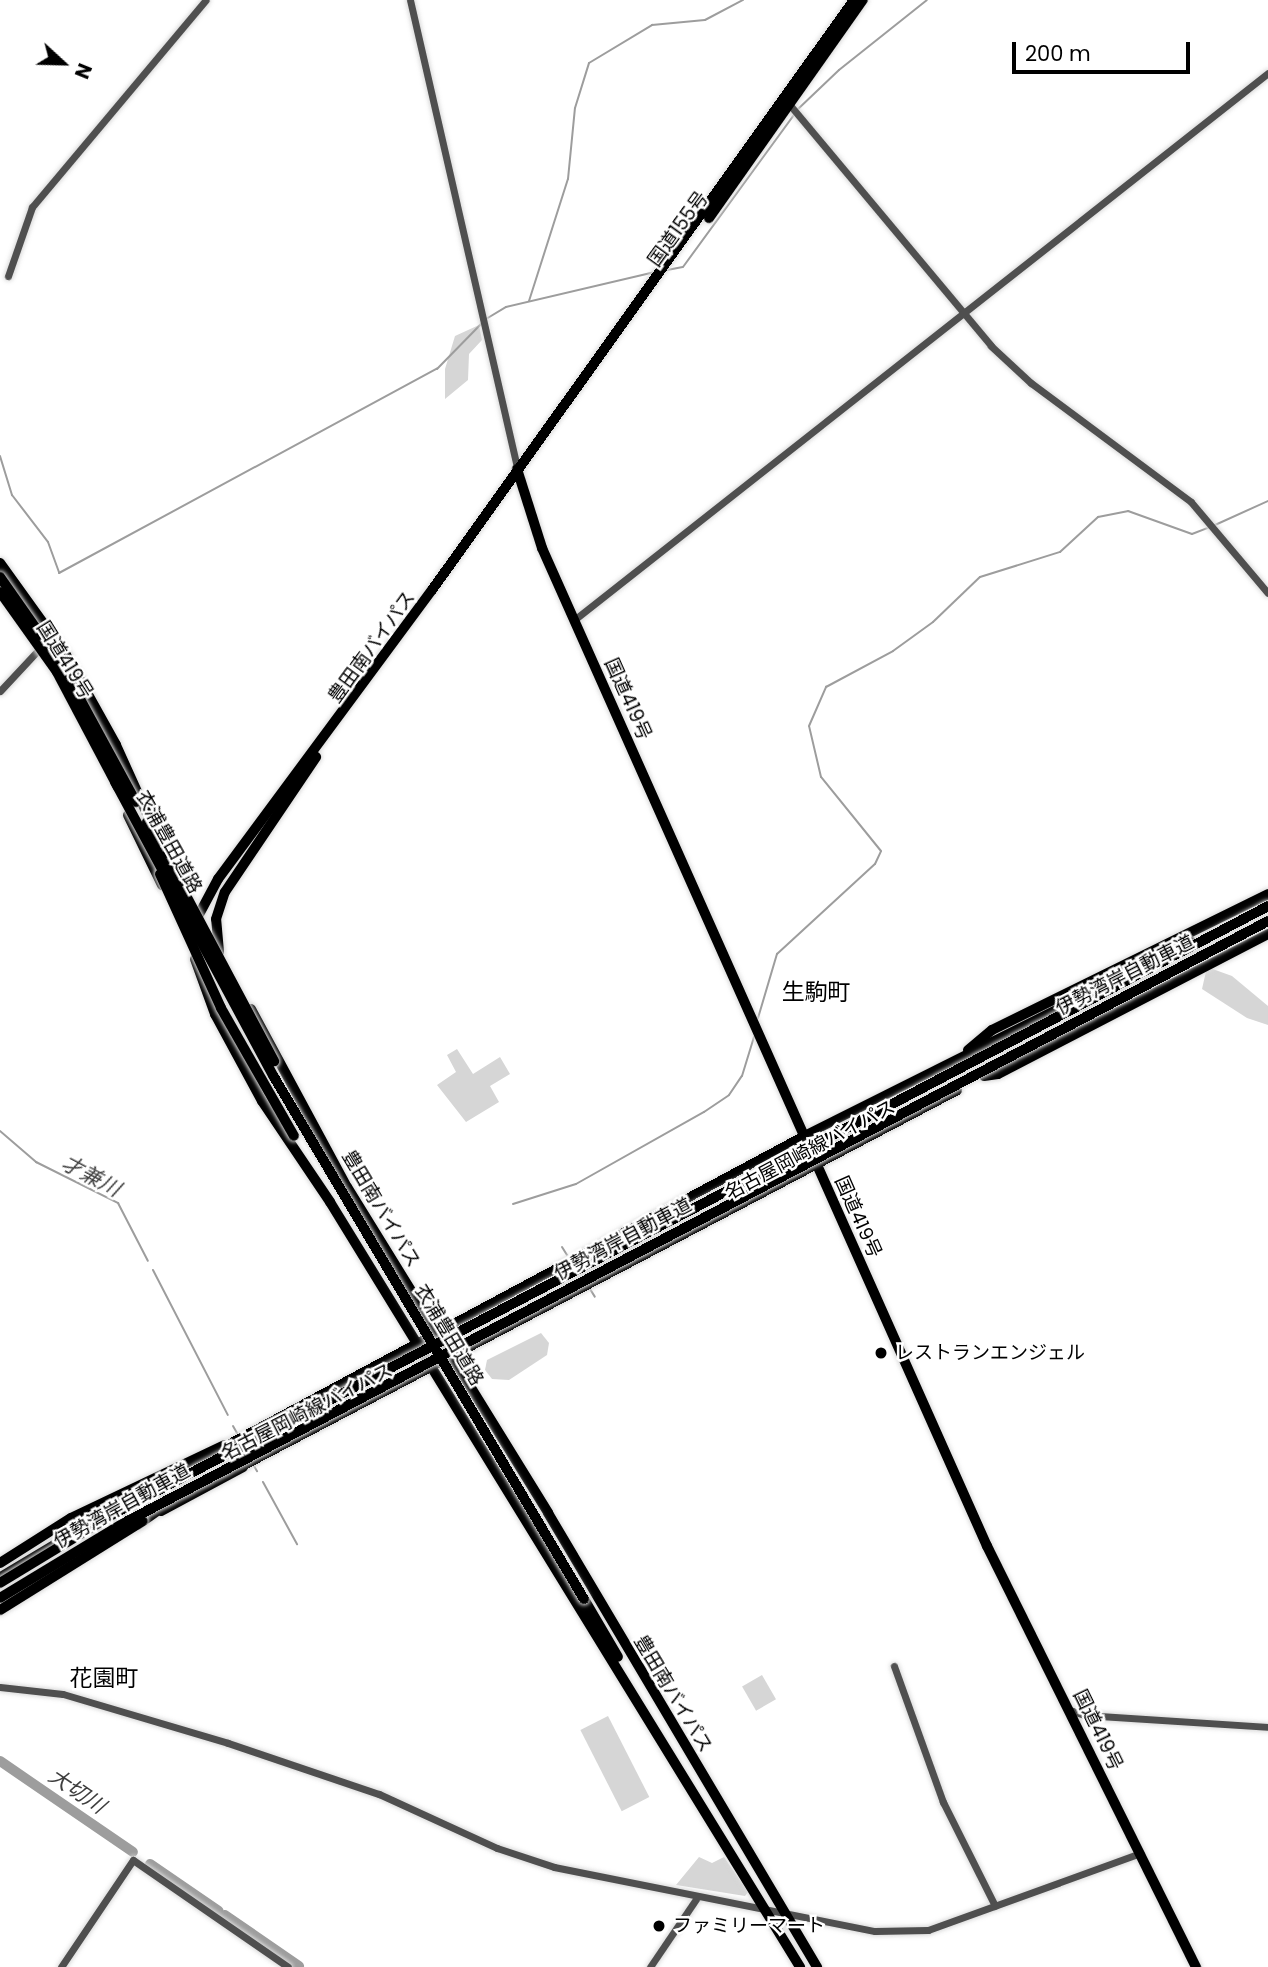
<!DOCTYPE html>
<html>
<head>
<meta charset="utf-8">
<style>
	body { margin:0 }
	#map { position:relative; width:1268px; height:1967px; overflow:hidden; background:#fff; font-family:Poppins,"Noto Sans JP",sans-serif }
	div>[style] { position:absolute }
	.green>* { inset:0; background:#d6d6d6; transform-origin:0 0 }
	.stream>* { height:2px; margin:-1px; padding:0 1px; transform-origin:1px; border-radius:1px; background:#9d9d9d }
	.river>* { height:10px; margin:-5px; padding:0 5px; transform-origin:5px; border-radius:5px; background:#9d9d9d }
	.roads { filter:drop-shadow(0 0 2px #dbdbdb) drop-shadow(0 0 2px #dbdbdb) }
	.minor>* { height:7px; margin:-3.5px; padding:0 3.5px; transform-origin:3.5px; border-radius:3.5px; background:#4f4f4f }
	.major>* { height:9px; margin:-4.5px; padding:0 4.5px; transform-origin:4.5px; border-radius:4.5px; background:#000 }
	.highway>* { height:10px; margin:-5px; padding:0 5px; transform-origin:5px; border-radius:5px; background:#000 }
	.bridges { filter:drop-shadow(0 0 2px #dbdbdb) drop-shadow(0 0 2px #dbdbdb) }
	.highway-bridge>* { height:10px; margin:-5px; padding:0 5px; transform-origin:5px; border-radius:5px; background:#000 }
	.dots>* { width:19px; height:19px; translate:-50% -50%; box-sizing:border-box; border:4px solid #fff; border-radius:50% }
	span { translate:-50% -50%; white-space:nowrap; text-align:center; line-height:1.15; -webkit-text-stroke:5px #fff; paint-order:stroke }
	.street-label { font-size:19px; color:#000 }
	.poi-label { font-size:19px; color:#000 }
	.left { translate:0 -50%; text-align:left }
	.water-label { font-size:21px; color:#3e3e3e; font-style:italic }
	.quarter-label { font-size:23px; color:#000 }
	.north { position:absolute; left:28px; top:28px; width:70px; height:70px; -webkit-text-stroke:5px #fff; paint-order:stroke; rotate:112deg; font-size:19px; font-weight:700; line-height:28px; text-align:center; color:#000 }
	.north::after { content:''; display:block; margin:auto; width:24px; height:32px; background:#000; clip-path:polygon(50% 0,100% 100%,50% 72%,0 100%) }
	.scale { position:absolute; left:1012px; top:42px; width:178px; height:32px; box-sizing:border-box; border:4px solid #000; border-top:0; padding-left:9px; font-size:21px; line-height:24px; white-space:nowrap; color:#000; -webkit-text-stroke:5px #fff; paint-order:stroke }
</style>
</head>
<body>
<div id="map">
	<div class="green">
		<i style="clip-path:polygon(479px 325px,482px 340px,469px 354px,468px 380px,445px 399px,445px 369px,455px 336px)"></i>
		<i style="clip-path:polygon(1207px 967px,1232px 976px,1268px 1006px,1268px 1025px,1247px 1018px,1202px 989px)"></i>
		<i style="clip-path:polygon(457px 1049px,473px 1074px,500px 1057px,510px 1074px,490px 1086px,499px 1102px,466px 1122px,437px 1085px,456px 1072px,447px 1055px)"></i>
		<i style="clip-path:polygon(541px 1333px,549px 1343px,547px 1355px,509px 1380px,492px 1379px,485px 1370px,487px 1360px)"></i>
		<i style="left:762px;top:1675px;width:28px;height:23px;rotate:60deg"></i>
		<i style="left:608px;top:1716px;width:91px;height:31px;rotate:63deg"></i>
		<i style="clip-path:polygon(699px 1857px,712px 1863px,724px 1857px,748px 1892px,745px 1896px,676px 1885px)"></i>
	</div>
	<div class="stream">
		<i style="left:797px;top:110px;width:58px;rotate:-43.6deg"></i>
		<i style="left:839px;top:70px;width:112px;rotate:-38.5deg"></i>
		<i style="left:667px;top:270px;width:16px;rotate:-11deg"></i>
		<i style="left:683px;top:267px;width:188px;rotate:-53.9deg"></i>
		<i style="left:529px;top:301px;width:128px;rotate:-72.3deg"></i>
		<i style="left:568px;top:179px;width:71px;rotate:-84.4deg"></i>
		<i style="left:575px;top:108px;width:47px;rotate:-72.7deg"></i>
		<i style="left:589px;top:63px;width:74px;rotate:-31.1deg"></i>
		<i style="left:652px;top:25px;width:53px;rotate:-5.4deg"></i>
		<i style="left:705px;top:20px;width:43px;rotate:-27.8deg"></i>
		<i style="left:486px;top:319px;width:23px;rotate:-31deg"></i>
		<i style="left:506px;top:307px;width:153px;rotate:-13.2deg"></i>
		<i style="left:0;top:456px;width:41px;rotate:72.9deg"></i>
		<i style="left:12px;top:495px;width:59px;rotate:52.5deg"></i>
		<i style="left:48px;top:542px;width:33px;rotate:70deg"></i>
		<i style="left:59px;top:573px;width:430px;rotate:-28.4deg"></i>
		<i style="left:437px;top:369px;width:64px;rotate:-45.6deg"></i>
		<i style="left:1215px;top:525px;width:58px;rotate:-24.4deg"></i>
		<i style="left:758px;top:1018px;width:67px;rotate:-73.5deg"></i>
		<i style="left:777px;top:954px;width:133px;rotate:-42.6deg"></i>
		<i style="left:875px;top:864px;width:14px;rotate:-65deg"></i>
		<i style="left:881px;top:851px;width:95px;rotate:-129deg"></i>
		<i style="left:821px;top:777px;width:52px;rotate:-103.2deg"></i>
		<i style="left:809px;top:726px;width:43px;rotate:-66.4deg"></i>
		<i style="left:826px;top:687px;width:76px;rotate:-28.2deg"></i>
		<i style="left:893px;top:651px;width:49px;rotate:-35.9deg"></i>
		<i style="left:933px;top:622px;width:65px;rotate:-43.8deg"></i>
		<i style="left:980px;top:577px;width:84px;rotate:-17.4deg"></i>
		<i style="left:1060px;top:552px;width:52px;rotate:-42.6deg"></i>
		<i style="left:1098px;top:517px;width:31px;rotate:-11deg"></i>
		<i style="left:1128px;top:511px;width:68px;rotate:19.8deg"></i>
		<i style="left:1192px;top:534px;width:19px;rotate:-21deg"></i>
		<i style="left:0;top:1131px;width:48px;rotate:40.7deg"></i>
		<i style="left:36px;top:1162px;width:92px;rotate:26.6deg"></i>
		<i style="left:118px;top:1203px;width:65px;rotate:62.7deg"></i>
		<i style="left:513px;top:1204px;width:66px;rotate:-17.6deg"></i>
		<i style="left:576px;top:1184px;width:147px;rotate:-29.4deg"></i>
		<i style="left:704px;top:1112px;width:30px;rotate:-34deg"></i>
		<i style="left:729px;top:1095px;width:23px;rotate:-56deg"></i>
		<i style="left:742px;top:1076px;width:41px;rotate:-72.9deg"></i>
		<i style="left:562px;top:1247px;width:13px;rotate:58deg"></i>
		<i style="left:153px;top:1270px;width:163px;rotate:62.7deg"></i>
		<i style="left:590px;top:1289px;width:9px;rotate:58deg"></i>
		<i style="left:233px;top:1426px;width:8px;rotate:60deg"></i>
		<i style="left:254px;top:1466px;width:6px;rotate:59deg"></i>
		<i style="left:263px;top:1482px;width:71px;rotate:61.3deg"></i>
	</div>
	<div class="river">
		<i style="left:0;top:1761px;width:161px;rotate:34.4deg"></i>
		<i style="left:150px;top:1864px;width:83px;rotate:34.3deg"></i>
		<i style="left:225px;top:1915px;width:90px;rotate:34.6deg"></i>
	</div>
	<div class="roads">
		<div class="minor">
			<i style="left:410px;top:0;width:481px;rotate:77.1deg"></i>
			<i style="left:789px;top:104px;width:315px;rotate:50.1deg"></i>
			<i style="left:991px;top:346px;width:54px;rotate:42.8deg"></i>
			<i style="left:1031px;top:383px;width:199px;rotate:36.6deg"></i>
			<i style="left:1191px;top:502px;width:119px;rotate:49.8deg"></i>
			<i style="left:8px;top:276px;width:73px;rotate:-70.8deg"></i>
			<i style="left:32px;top:207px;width:270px;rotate:-50deg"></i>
			<i style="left:574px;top:620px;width:884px;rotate:-38.24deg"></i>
			<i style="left:0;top:691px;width:60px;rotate:-47deg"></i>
			<i style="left:894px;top:1666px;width:145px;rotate:70.2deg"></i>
			<i style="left:943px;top:1802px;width:116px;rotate:63.4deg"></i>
			<i style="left:0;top:1687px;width:63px;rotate:6.3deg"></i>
			<i style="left:63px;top:1694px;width:172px;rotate:16.5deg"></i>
			<i style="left:228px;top:1743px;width:159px;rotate:18.7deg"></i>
			<i style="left:379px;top:1794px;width:130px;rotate:24.6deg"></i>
			<i style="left:497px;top:1848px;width:60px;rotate:18.4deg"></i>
			<i style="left:554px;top:1867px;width:327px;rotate:11.3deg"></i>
			<i style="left:875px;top:1931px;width:53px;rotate:-1.1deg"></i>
			<i style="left:928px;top:1930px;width:226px;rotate:-19.9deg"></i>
			<i style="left:1067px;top:1709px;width:18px;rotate:19deg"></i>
			<i style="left:1084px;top:1715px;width:184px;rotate:3.7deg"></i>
			<i style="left:61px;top:1967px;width:129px;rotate:-56.1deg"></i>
			<i style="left:133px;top:1860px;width:188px;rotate:34.6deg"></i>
			<i style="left:650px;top:1967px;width:82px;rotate:-55.9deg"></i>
		</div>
		<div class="major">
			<i style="left:220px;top:1448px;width:660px;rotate:-28.19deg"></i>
			<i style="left:802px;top:1136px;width:435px;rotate:-26.6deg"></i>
			<i style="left:238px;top:1468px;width:812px;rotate:-27.73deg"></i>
			<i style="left:137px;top:1525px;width:32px;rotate:-35deg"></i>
			<i style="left:0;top:1576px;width:177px;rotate:-30.9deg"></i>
		</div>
		<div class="highway">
			<i style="left:709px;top:218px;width:267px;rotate:-54.8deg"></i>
			<i style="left:517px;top:469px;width:83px;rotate:72.4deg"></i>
			<i style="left:542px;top:548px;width:1093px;rotate:65.97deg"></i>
			<i style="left:987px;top:1546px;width:470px;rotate:63.6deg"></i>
			<i style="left:0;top:563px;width:113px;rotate:54.3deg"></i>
			<i style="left:66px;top:655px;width:103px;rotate:60.9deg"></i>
			<i style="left:116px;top:745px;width:92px;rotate:65.7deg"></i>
			<i style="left:128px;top:815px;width:78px;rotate:64.1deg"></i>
			<i style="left:195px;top:922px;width:49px;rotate:-61.9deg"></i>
			<i style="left:218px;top:879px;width:360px;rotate:-53.5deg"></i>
			<i style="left:432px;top:590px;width:725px;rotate:-54.43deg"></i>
			<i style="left:219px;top:952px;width:33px;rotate:-95deg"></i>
			<i style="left:216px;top:919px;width:28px;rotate:-72deg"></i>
			<i style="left:225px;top:892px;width:163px;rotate:-56deg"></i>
			<i style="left:195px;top:959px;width:59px;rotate:70deg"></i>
			<i style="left:215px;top:1014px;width:99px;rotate:61.6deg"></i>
			<i style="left:262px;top:1101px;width:122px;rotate:56deg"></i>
			<i style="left:330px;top:1202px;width:898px;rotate:58.43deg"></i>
			<i style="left:251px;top:1009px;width:202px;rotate:61.7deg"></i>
			<i style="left:347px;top:1187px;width:383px;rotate:58.3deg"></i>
			<i style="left:548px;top:1513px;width:528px;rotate:59.35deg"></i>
			<i style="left:968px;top:1050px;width:31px;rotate:-40deg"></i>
			<i style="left:992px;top:1030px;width:308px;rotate:-26.2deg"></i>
			<i style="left:984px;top:1076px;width:14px;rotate:-8deg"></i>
			<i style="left:998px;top:1074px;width:304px;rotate:-27.4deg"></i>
			<i style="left:161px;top:1511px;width:93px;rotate:-28.2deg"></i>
			<i style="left:0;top:1563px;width:84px;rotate:-32.4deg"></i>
			<i style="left:71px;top:1518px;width:170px;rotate:-25.4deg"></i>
			<i style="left:584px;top:1599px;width:67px;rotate:59.6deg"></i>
		</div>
	</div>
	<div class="bridges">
		<div class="highway-bridge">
			<i style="left:0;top:577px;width:106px;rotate:55deg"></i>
			<i style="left:61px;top:664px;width:157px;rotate:61.5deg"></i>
			<i style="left:0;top:592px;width:98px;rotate:54.5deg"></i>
			<i style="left:57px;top:672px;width:130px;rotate:62.1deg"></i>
			<i style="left:115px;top:782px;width:335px;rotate:61.7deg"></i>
			<i style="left:274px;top:1077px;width:607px;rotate:59.3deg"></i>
			<i style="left:147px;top:822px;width:271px;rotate:62deg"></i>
			<i style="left:160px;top:874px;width:147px;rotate:65.5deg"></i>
			<i style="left:221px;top:1008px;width:147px;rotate:60.3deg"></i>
			<i style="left:0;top:1583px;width:135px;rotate:-31.3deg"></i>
			<i style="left:115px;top:1513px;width:1303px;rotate:-27.76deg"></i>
			<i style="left:0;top:1598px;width:143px;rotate:-31.2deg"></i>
			<i style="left:122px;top:1524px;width:1295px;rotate:-27.75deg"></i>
			<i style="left:0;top:1610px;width:168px;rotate:-31.9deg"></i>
		</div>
	</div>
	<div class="dots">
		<i style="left:881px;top:1353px;background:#000"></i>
		<i style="left:659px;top:1926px;background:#000"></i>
	</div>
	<div class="street-label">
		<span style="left:678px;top:229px;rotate:-54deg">国道155号</span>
		<span style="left:372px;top:647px;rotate:-54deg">豊田南バイパス</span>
		<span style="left:65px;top:660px;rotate:58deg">国道419号</span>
		<span style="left:628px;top:699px;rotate:66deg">国道419号</span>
		<span style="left:169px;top:842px;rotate:61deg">衣浦豊田道路</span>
		<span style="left:1125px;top:975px;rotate:-27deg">伊勢湾岸自動車道</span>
		<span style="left:810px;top:1150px;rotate:-28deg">名古屋岡崎線バイパス</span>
		<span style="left:381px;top:1209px;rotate:59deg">豊田南バイパス</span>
		<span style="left:858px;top:1217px;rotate:66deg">国道419号</span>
		<span style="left:623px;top:1239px;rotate:-28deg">伊勢湾岸自動車道</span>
		<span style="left:449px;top:1335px;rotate:59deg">衣浦豊田道路</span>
		<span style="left:307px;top:1412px;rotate:-27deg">名古屋岡崎線バイパス</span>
		<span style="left:122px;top:1506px;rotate:-29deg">伊勢湾岸自動車道</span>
		<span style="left:673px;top:1694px;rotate:59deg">豊田南バイパス</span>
		<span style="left:1098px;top:1730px;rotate:64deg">国道419号</span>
	</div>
	<div class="poi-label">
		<span class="left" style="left:895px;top:1353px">レストランエンジェル</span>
		<span class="left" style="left:673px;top:1926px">ファミリーマート</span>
	</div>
	<div class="water-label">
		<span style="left:91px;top:1176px;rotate:28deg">才兼川</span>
		<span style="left:77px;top:1791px;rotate:34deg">大切川</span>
	</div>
	<div class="quarter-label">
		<span style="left:816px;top:992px">生駒町</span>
		<span style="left:104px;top:1678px">花園町</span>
	</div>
	<div class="north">N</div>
	<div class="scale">200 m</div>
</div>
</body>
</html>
